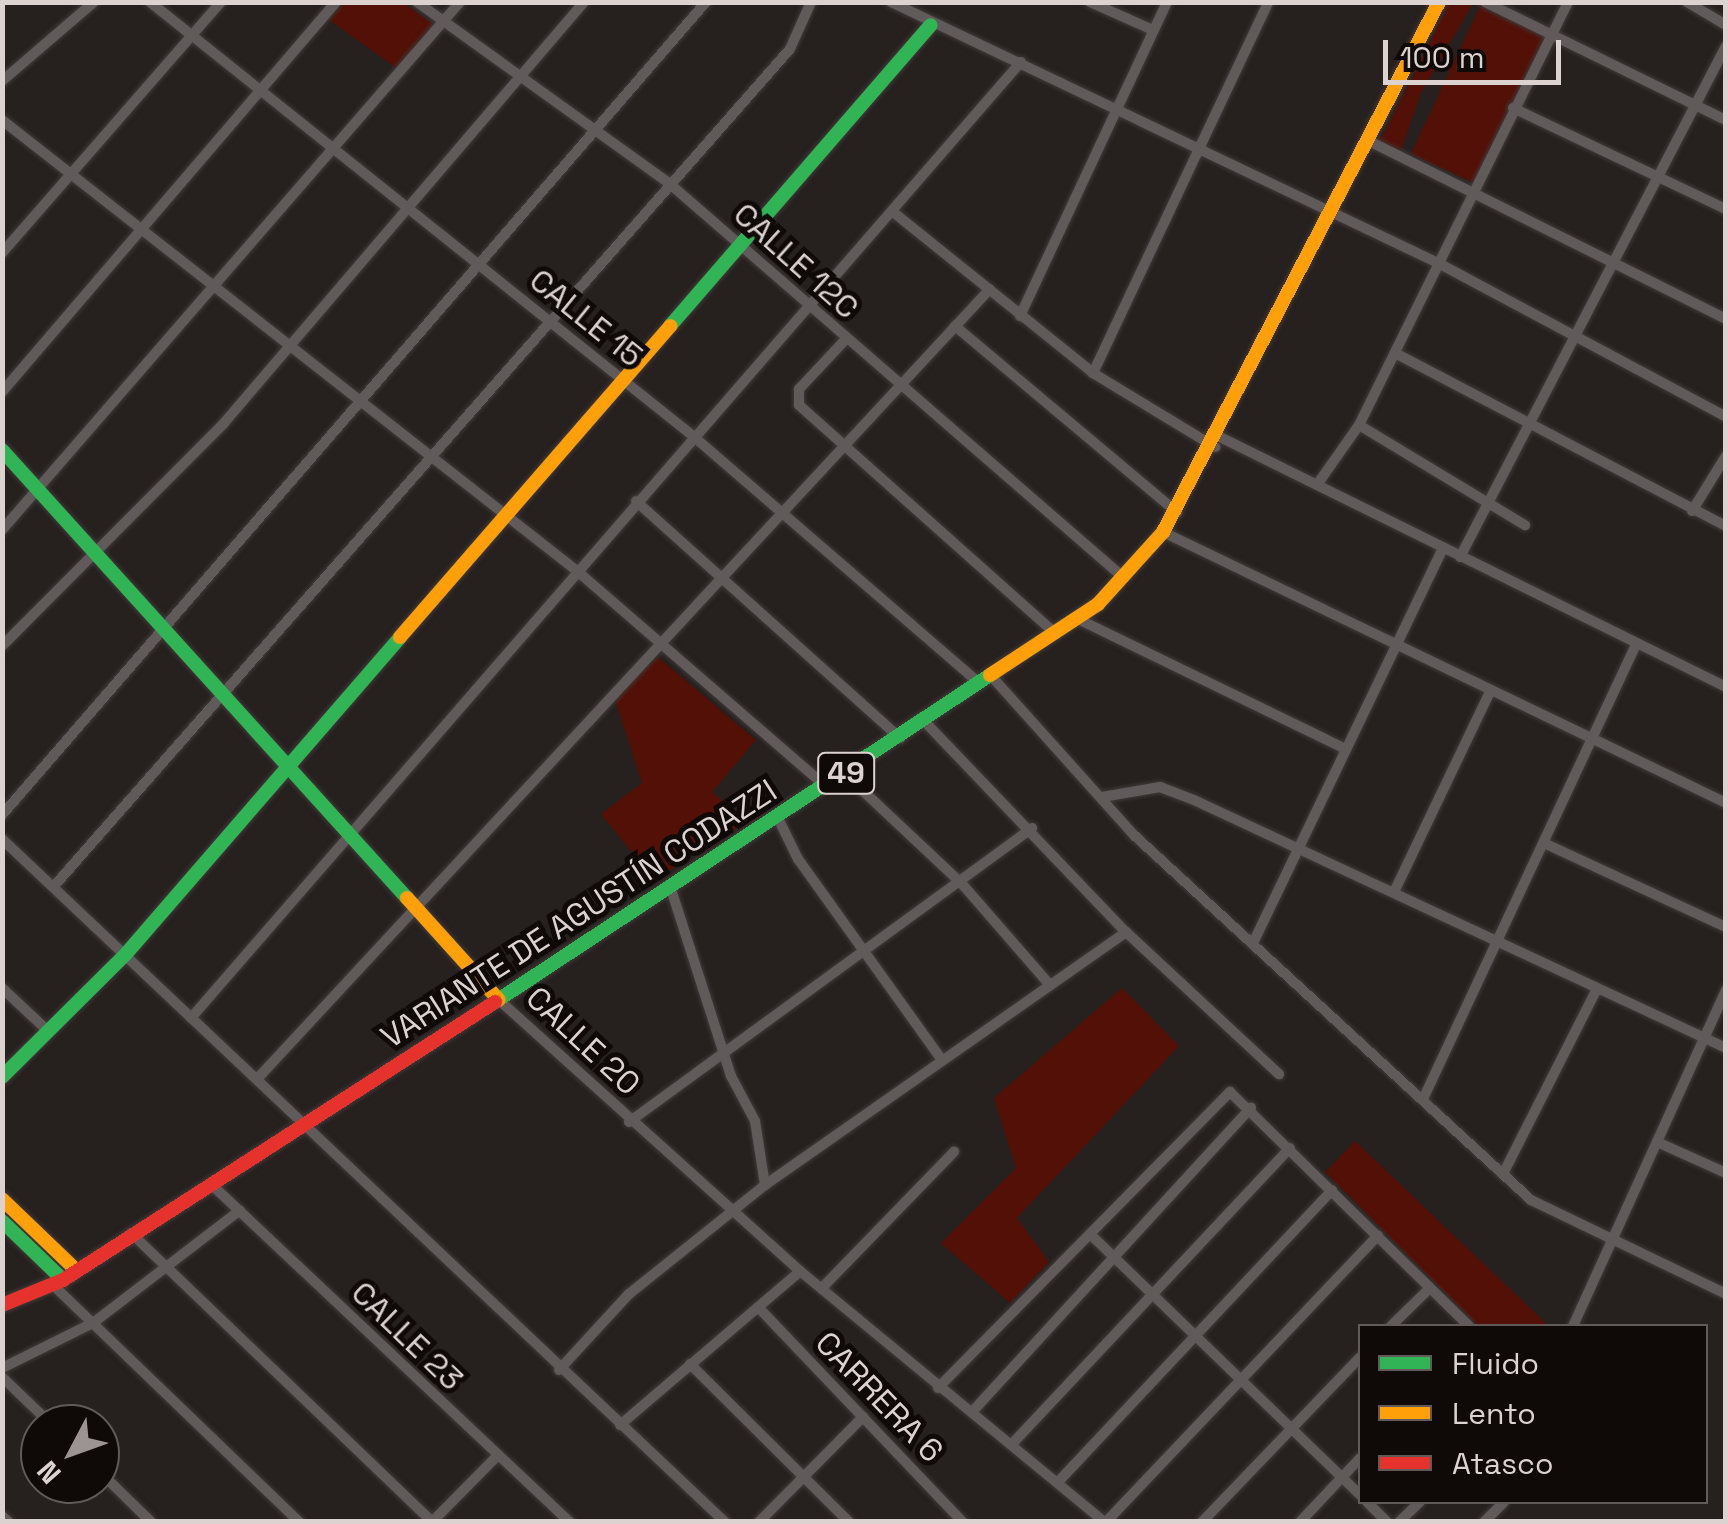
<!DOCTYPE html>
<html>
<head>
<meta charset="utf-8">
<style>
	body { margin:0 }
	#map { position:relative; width:1728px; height:1524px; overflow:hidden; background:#26201e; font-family:"Space Grotesk",sans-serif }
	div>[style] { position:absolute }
	.green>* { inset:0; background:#521007; transform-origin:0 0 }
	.roads { filter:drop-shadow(0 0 2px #403a39) drop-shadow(0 0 2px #403a39) }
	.street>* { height:10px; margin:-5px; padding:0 5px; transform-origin:5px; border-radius:5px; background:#605b5a }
	.fast>* { height:14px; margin:-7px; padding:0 7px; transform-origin:7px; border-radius:7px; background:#30b455 }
	.slow>* { height:14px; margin:-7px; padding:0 7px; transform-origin:7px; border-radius:7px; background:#ff9f0a }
	.jam>* { height:14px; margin:-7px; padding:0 7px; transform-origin:7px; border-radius:7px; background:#e5322d }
	span { translate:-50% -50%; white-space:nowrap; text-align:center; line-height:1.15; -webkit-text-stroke:10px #0f0908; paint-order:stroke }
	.shield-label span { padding:2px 8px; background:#0f0908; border:2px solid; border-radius:8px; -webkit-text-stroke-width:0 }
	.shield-label { font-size:30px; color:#dcd3d1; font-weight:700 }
	.street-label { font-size:32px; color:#dcd3d1 }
	.frame { position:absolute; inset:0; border:5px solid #dcd3d1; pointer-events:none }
	.legend { position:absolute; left:1358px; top:1324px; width:350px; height:180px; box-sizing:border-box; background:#0f0908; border:2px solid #615a58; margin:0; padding:12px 18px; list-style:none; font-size:30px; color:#dcd3d1 }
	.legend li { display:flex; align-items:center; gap:20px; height:50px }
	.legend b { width:50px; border:2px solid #615a58 }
	.north { position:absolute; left:20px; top:1404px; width:100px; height:100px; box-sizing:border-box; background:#0f0908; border:2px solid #615a58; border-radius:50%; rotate:229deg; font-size:28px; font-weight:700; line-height:40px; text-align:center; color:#dcd3d1 }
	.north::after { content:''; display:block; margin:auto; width:35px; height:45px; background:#9c9492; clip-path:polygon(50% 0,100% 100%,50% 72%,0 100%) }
	.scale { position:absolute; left:1383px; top:40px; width:178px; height:45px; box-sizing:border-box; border:5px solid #dcd3d1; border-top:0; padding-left:12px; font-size:30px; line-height:35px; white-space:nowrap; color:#dcd3d1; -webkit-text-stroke:8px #0f0908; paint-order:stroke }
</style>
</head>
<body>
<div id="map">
	<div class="green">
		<i style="clip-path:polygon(402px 2px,435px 25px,398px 69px,329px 20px,344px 3px)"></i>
		<i style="clip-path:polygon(1449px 3px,1473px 3px,1420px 95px,1401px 151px,1380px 141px)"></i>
		<i style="left:1480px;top:6px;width:72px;height:163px;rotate:25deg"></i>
		<i style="clip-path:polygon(658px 657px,756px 740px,712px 792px,748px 821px,654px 880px,601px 814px,642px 783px,614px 697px)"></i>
		<i style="clip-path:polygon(1122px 988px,1179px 1046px,1017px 1218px,1049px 1262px,1010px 1303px,941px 1243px,1016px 1168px,994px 1098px)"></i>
		<i style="clip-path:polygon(1355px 1141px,1549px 1326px,1478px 1326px,1325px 1172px)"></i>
	</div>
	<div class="roads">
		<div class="street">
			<i style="left:150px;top:2px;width:695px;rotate:38.63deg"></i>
			<i style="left:693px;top:436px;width:379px;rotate:40.8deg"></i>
			<i style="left:417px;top:2px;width:312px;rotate:35.7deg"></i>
			<i style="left:670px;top:184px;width:601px;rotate:40.95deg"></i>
			<i style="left:891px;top:2px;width:608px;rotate:25.51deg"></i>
			<i style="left:1440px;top:264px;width:324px;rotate:28.1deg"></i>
			<i style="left:1090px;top:2px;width:69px;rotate:24deg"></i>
			<i style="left:1485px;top:2px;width:268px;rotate:26.1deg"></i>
			<i style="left:1687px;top:2px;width:45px;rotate:30.5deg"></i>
			<i style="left:2px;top:81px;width:121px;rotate:-40.7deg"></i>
			<i style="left:1513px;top:108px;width:236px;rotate:25.4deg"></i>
			<i style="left:2px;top:120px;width:729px;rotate:38.1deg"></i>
			<i style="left:576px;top:570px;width:328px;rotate:40.9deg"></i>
			<i style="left:1369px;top:141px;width:399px;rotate:26.5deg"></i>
			<i style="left:893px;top:212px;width:257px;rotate:38.8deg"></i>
			<i style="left:1093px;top:373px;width:143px;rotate:31.2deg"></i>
			<i style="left:2px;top:253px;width:333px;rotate:-48.9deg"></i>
			<i style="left:1020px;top:316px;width:347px;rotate:-64.9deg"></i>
			<i style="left:955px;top:326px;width:290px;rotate:40deg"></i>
			<i style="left:846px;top:339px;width:69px;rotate:133.2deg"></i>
			<i style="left:799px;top:389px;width:16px;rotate:90deg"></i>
			<i style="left:799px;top:405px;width:344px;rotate:41.7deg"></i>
			<i style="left:1395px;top:353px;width:373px;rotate:27.6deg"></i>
			<i style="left:1093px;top:373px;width:410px;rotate:-64.7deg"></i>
			<i style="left:2px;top:392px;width:513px;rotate:-49.42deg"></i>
			<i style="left:1359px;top:425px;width:194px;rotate:31.1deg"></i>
			<i style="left:1220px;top:437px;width:564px;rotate:26.29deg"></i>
			<i style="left:1319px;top:482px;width:70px;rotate:-54.9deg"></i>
			<i style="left:1359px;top:425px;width:472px;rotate:-63.7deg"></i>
			<i style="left:636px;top:501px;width:355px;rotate:41.9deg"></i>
			<i style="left:1692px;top:511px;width:65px;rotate:-58.3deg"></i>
			<i style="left:2px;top:530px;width:699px;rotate:-49.06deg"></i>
			<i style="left:1163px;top:532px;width:625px;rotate:25.7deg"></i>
			<i style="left:1460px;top:557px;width:576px;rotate:-62.5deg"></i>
			<i style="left:1080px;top:620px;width:290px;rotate:25.9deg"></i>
			<i style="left:2px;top:646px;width:315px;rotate:-45.1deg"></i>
			<i style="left:224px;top:423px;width:554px;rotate:-49.47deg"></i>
			<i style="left:993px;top:678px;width:212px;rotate:48.1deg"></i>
			<i style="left:1135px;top:836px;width:538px;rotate:42.59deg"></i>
			<i style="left:1531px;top:1200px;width:216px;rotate:25.7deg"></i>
			<i style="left:926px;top:723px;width:289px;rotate:46.3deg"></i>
			<i style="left:1126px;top:932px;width:209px;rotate:42.9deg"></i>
			<i style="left:845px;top:774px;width:162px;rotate:43.2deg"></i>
			<i style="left:963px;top:885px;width:133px;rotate:49deg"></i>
			<i style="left:1102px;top:797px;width:59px;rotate:-9.8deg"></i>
			<i style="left:1160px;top:787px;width:36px;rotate:21deg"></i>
			<i style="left:1194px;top:800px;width:587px;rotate:24.99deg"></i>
			<i style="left:2px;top:815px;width:1075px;rotate:-49.11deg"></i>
			<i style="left:777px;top:816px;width:48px;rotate:64deg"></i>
			<i style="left:798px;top:859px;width:247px;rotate:54.4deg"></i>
			<i style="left:2px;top:839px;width:995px;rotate:43.37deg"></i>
			<i style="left:1546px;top:844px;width:198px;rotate:24.8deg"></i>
			<i style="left:55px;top:885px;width:1113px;rotate:-48.68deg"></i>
			<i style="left:790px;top:49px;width:51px;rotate:-65.9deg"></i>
			<i style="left:670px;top:886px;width:200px;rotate:72.2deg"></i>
			<i style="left:731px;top:1076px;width:51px;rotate:61.9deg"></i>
			<i style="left:755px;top:1121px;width:65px;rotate:81.1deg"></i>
			<i style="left:1395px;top:890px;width:217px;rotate:-64.4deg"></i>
			<i style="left:1253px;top:943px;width:435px;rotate:-64.3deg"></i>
			<i style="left:2px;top:988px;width:62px;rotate:43deg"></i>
			<i style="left:499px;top:1000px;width:405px;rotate:42deg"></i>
			<i style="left:800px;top:1271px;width:395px;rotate:39.5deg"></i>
			<i style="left:191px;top:1018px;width:1266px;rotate:-49.04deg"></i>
			<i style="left:258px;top:1078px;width:1076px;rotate:-47.15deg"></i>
			<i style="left:1424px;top:1097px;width:498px;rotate:-64.9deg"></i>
			<i style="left:629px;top:1122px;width:499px;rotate:-36.1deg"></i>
			<i style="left:1657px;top:1142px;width:76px;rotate:24.2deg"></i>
			<i style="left:1504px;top:1172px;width:205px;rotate:-63.1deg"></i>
			<i style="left:212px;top:1185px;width:492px;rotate:43.3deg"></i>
			<i style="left:131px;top:1233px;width:417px;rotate:43.8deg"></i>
			<i style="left:432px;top:1522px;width:93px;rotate:-45.4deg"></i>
			<i style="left:1091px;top:1235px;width:374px;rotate:44deg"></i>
			<i style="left:53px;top:1285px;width:342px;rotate:43.9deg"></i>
			<i style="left:822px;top:1288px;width:190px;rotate:-45.9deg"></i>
			<i style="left:758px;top:1307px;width:297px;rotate:46.4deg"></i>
			<i style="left:1391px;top:1326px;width:54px;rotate:-44.3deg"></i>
			<i style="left:1573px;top:1326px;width:369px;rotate:-65.5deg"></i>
			<i style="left:690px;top:1364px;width:224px;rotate:44.8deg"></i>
			<i style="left:2px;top:1368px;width:102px;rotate:-26.3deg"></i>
			<i style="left:93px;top:1323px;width:185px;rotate:-37.5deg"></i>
			<i style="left:559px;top:1370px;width:103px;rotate:-47.4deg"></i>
			<i style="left:629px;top:1294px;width:174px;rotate:-38.7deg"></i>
			<i style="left:765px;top:1185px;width:441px;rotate:-35deg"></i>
			<i style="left:2px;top:1377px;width:68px;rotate:43.8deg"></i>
			<i style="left:938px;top:1388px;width:416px;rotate:-45.4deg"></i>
			<i style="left:1230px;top:1092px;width:334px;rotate:44.4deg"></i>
			<i style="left:972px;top:1412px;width:413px;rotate:-47.5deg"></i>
			<i style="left:620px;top:1425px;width:237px;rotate:-40.5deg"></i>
			<i style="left:1012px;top:1444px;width:406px;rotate:-46.8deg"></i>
			<i style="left:100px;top:1472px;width:71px;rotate:44.4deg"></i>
			<i style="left:1059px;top:1481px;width:399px;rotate:-46.8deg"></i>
			<i style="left:1367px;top:1502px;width:28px;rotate:45deg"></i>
			<i style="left:2px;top:1516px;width:9px;rotate:41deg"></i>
			<i style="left:759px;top:1522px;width:148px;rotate:-45.3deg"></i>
			<i style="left:1106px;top:1522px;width:395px;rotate:-46.5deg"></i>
			<i style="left:1202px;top:1522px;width:228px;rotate:-46.2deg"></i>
			<i style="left:1300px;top:1522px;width:88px;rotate:-46.8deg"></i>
			<i style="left:1399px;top:1522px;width:29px;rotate:-44deg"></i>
			<i style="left:1484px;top:1522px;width:28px;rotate:-45deg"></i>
		</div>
		<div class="fast">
			<i style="left:670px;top:326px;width:398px;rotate:-49.1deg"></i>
			<i style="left:2px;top:450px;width:604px;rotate:47.89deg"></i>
			<i style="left:495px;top:1002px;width:593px;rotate:-33.45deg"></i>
			<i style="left:2px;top:1077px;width:173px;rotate:-44.8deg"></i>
			<i style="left:125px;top:955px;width:420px;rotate:-49.1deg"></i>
			<i style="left:2px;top:1221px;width:85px;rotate:44deg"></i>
		</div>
		<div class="slow">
			<i style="left:400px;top:637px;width:412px;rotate:-49deg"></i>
			<i style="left:990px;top:675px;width:129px;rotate:-33.3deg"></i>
			<i style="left:1098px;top:604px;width:97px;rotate:-47.9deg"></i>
			<i style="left:1163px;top:532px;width:598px;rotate:-62.49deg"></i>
			<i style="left:407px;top:898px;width:137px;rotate:48deg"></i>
			<i style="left:2px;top:1199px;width:103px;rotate:43.8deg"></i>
		</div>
		<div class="jam">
			<i style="left:2px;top:1305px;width:66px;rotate:-22.3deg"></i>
			<i style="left:63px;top:1280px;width:514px;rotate:-32.76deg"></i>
		</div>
	</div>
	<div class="shield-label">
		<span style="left:846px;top:773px">49</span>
	</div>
	<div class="street-label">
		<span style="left:796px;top:261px;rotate:42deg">CALLE 12C</span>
		<span style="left:586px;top:318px;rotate:39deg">CALLE 15</span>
		<span style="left:579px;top:914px;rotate:-33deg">VARIANTE DE AGUSTÍN CODAZZI</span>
		<span style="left:583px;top:1041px;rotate:43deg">CALLE 20</span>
		<span style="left:407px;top:1336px;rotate:44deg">CALLE 23</span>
		<span style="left:879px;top:1397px;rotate:46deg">CARRERA 6</span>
	</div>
	<div class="frame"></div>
	<ul class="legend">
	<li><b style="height:12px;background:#30b455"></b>Fluido</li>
	<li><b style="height:12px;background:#ff9f0a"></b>Lento</li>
	<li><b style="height:12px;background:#e5322d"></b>Atasco</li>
	</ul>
	<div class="north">N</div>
	<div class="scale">100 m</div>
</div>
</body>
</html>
